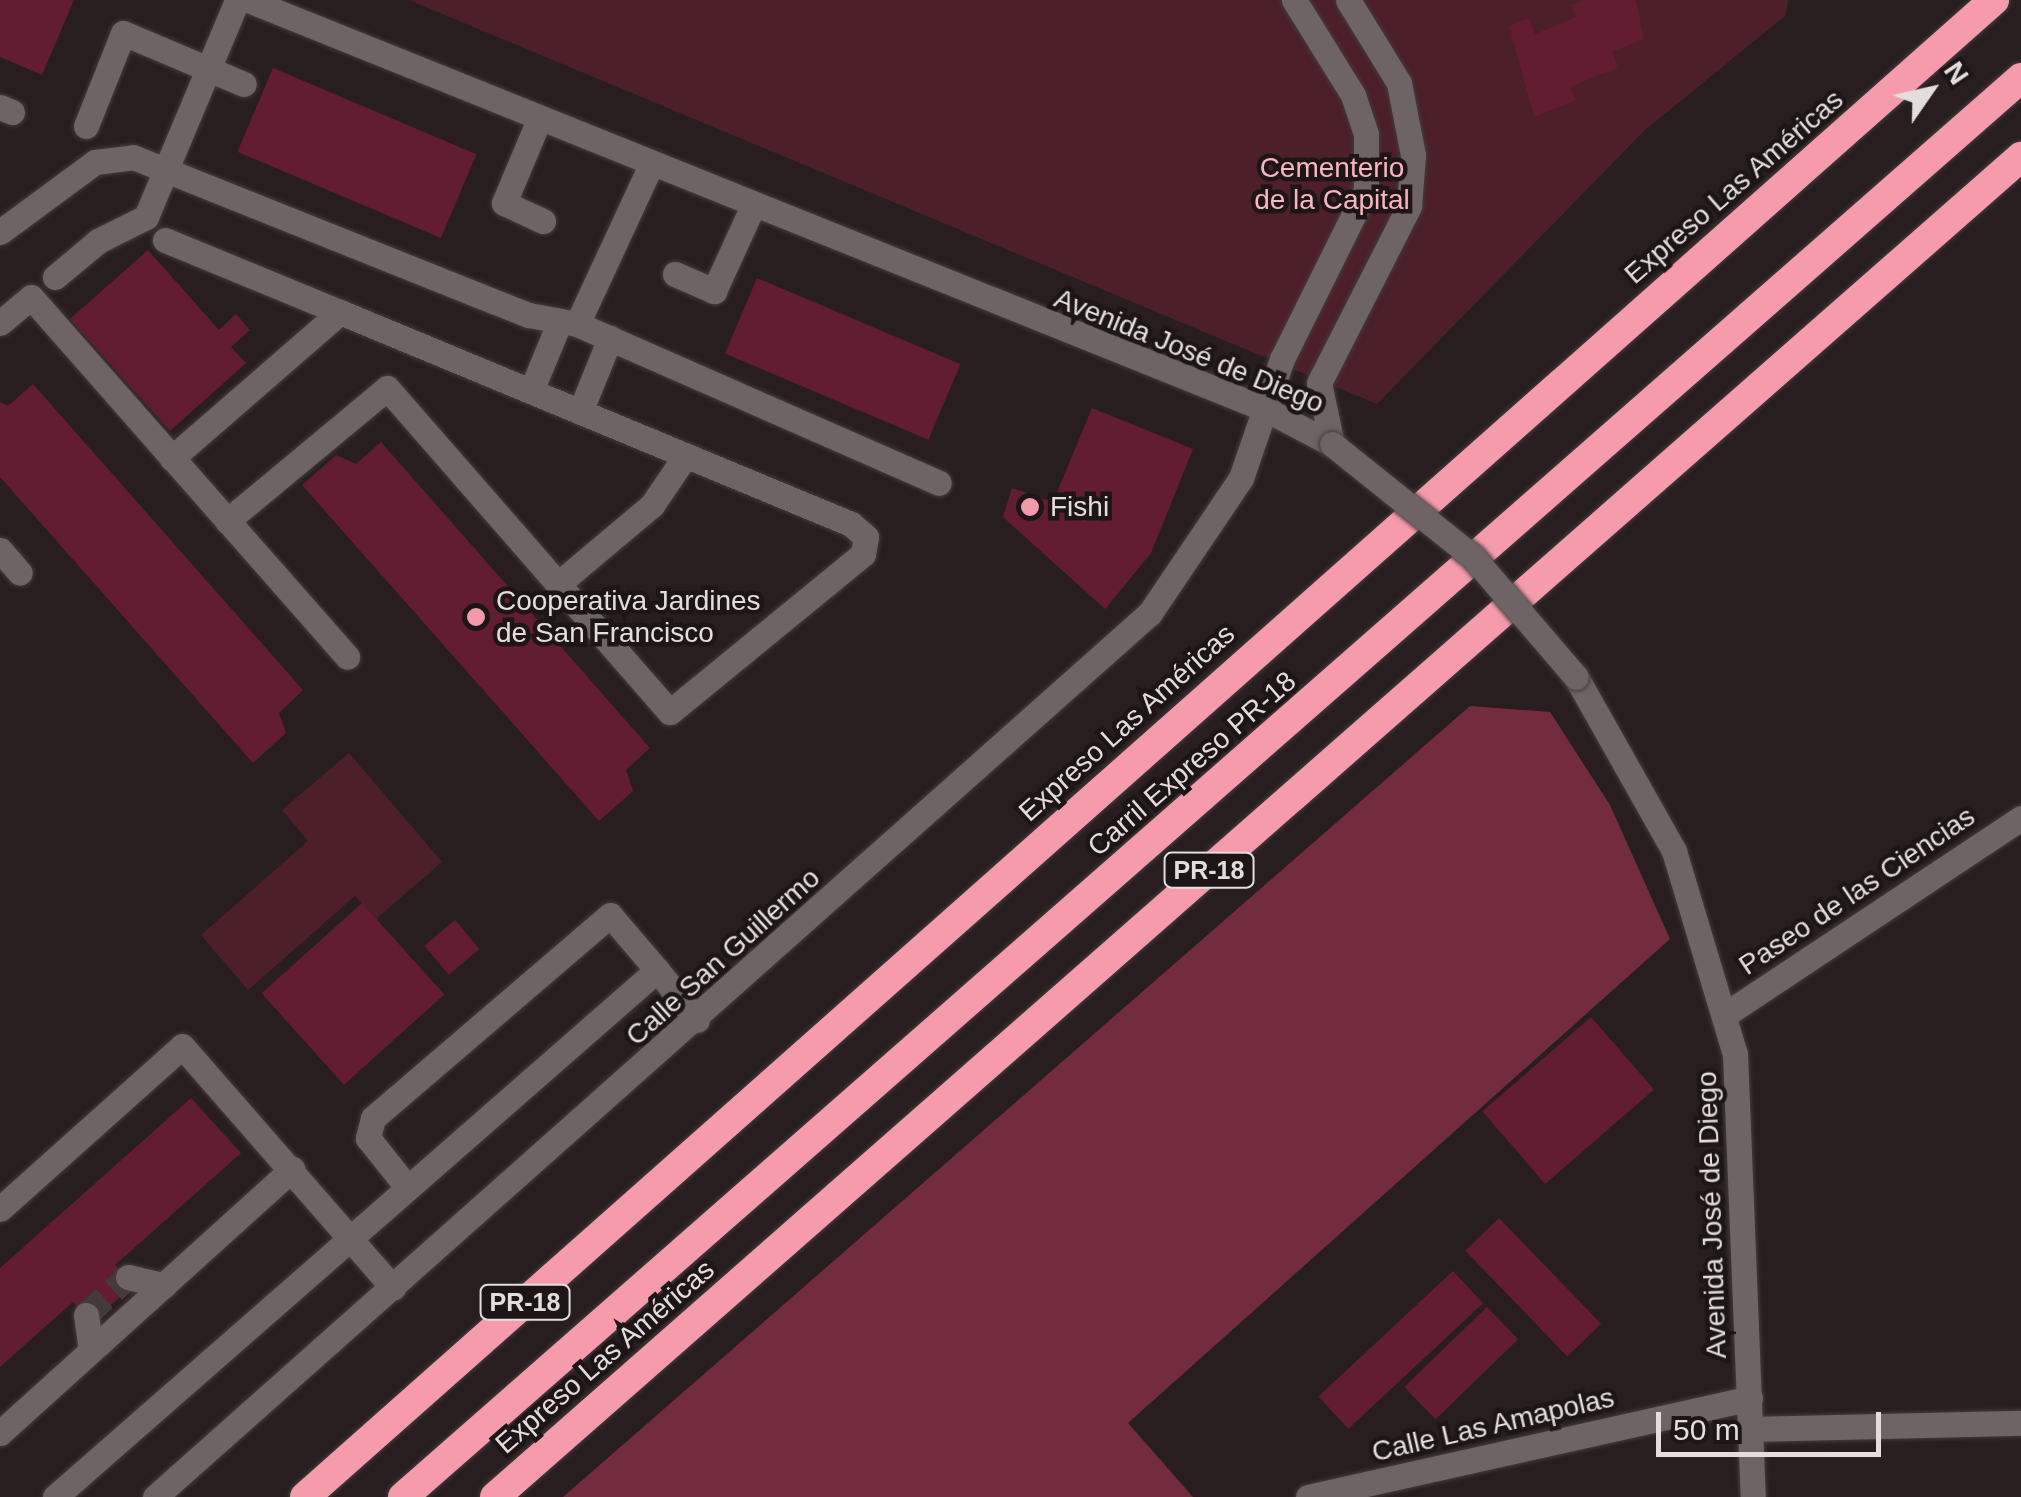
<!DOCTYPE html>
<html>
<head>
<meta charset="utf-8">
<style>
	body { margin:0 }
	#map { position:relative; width:2021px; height:1497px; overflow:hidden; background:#281e20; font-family:Helvetica,sans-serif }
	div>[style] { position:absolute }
	.green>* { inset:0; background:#4c1f29 }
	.forest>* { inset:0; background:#732c3d }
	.building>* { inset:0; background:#621d30; transform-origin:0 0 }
	.minor-tunnel>* { height:25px; margin-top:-12.5px; transform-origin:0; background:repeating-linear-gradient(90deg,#443b3c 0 25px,transparent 0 37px) }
	.roads { filter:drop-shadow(0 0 2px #433b3c) drop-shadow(0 0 2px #433b3c) }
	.minor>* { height:25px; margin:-12.5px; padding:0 12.5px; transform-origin:12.5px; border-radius:12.5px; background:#6f6465 }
	.highway>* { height:30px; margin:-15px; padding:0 15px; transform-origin:15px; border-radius:15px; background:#f69bac }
	.bridges { filter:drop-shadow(0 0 2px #433b3c) drop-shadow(0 0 2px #433b3c) }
	.minor-bridge>* { height:25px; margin:-12.5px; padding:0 12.5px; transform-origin:12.5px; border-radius:12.5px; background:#6f6465 }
	.dots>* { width:28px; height:28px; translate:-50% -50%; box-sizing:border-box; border:5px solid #1e1516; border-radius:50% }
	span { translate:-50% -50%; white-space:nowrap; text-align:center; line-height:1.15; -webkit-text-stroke:9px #1e1516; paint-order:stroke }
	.shield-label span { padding:2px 8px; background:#1e1516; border:2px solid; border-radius:8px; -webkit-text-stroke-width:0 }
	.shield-label { font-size:25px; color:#e3dddd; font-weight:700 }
	.park-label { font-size:28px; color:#f9b6c1 }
	.street-label { font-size:28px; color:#e3dddd }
	.poi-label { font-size:28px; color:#e3dddd }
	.left { translate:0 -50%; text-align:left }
	.north { position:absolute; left:1881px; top:40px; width:100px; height:100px; -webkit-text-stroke:8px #1e1516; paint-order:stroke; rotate:56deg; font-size:28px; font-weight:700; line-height:40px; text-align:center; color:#e3dddd }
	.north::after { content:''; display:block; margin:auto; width:35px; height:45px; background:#e3dddd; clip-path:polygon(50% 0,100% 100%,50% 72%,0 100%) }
	.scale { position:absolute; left:1656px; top:1412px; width:225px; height:45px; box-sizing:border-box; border:5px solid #e3dddd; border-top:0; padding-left:12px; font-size:30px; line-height:35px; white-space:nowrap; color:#e3dddd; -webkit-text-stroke:8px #1e1516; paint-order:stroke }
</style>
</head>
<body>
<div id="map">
	<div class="green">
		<i style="clip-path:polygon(409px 0,1788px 0,1786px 15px,1644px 131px,1377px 404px)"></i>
		<i style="clip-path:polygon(349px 753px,442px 862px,376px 919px,355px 896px,248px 990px,201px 935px,308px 841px,282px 810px)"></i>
	</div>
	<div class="forest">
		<i style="clip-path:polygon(1470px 706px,1550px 712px,1610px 805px,1670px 939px,1128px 1423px,1193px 1497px,563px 1497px)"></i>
	</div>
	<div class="building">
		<i style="clip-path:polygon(0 0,74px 0,42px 75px,0 57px)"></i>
		<i style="clip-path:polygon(1585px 0,1636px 0,1644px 39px,1612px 52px,1618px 68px,1570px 87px,1576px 100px,1534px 117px,1509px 26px,1529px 18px,1535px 34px,1576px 17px,1571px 5px)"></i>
		<i style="left:273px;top:68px;width:221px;height:91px;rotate:23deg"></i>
		<i style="clip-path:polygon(148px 250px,219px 330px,236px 314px,250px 330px,231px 347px,246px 363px,170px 431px,70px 319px)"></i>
		<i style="left:757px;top:278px;width:221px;height:82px;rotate:23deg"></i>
		<i style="clip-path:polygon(33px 384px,303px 690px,279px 713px,286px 733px,253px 763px,0 477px,0 402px,8px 406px)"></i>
		<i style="clip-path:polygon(1092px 408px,1193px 449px,1151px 553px,1105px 609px,1003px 517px,1012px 488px,1053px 502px)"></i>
		<i style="clip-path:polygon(381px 442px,650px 748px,626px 770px,633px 791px,599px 821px,302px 485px,336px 455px,356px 464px)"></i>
		<i style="left:362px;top:903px;width:123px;height:135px;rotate:48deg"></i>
		<i style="left:455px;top:920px;width:38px;height:40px;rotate:50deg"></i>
		<i style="left:1591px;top:1017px;width:96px;height:144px;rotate:49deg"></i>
		<i style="clip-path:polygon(191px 1098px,241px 1153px,115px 1265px,134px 1285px,91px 1322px,73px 1302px,0 1367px,0 1268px)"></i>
		<i style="left:1499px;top:1218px;width:147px;height:47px;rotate:46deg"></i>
		<i style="left:1453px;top:1271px;width:44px;height:184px;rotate:47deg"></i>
		<i style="left:1487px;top:1307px;width:45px;height:115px;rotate:46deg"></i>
	</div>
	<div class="minor-tunnel">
		<i style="left:86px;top:1315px;width:57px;rotate:-42.1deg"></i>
	</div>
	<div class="roads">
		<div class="minor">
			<i style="left:248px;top:0;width:1096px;rotate:21.91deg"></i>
			<i style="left:1265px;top:409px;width:76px;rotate:27.6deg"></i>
			<i style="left:0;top:107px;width:13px;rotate:23deg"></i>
			<i style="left:538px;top:122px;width:88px;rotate:112.8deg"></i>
			<i style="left:504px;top:203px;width:43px;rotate:24.8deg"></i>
			<i style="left:86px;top:126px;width:100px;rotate:-68.3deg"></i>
			<i style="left:123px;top:33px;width:131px;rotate:22.9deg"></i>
			<i style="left:650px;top:167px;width:173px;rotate:114.9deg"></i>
			<i style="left:577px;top:324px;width:395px;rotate:23.7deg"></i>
			<i style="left:0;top:232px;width:118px;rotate:-36.4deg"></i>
			<i style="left:95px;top:162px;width:38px;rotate:-7deg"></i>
			<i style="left:133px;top:157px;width:426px;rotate:21.8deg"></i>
			<i style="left:529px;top:315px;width:49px;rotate:10.6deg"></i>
			<i style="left:165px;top:240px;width:189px;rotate:22.4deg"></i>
			<i style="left:340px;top:312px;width:223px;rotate:139deg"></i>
			<i style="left:675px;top:274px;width:43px;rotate:23.6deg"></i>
			<i style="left:714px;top:291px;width:91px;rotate:-65.4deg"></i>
			<i style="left:55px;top:277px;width:56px;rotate:-39.9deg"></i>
			<i style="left:98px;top:241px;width:54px;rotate:-26.6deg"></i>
			<i style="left:146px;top:217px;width:235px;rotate:-67.2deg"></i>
			<i style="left:0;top:323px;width:40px;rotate:-40deg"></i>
			<i style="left:31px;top:297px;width:479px;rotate:48.7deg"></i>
			<i style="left:531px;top:391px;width:76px;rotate:-67.5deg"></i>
			<i style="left:580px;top:412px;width:80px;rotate:-67.9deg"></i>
			<i style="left:1332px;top:444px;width:62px;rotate:-102deg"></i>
			<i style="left:1319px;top:383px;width:199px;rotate:-63deg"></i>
			<i style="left:1409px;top:206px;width:51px;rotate:-85.5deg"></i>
			<i style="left:1413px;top:155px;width:73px;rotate:-101deg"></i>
			<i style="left:1399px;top:83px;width:97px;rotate:-121.6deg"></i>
			<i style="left:227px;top:521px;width:208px;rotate:-39.7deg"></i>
			<i style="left:387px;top:388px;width:430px;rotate:48.9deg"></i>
			<i style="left:670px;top:712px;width:249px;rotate:-39.3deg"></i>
			<i style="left:863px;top:554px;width:17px;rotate:-80deg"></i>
			<i style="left:866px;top:537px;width:20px;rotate:-139deg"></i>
			<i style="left:851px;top:524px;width:553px;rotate:-157.47deg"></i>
			<i style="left:0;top:550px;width:30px;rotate:49deg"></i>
			<i style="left:558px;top:584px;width:123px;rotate:-40deg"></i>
			<i style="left:652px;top:505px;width:60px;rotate:-55.8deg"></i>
			<i style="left:1576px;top:677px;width:200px;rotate:60.6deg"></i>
			<i style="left:1674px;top:851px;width:212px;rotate:73.3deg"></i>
			<i style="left:1735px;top:1054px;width:443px;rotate:87.7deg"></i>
			<i style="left:657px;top:970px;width:64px;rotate:51.3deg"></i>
			<i style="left:1726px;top:1014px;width:354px;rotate:-33.6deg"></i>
			<i style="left:0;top:1209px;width:244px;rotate:-41.8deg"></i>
			<i style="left:182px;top:1046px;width:321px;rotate:48.9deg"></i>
			<i style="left:128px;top:1277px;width:37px;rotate:13deg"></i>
			<i style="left:86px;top:1315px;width:35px;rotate:82deg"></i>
			<i style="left:1751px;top:1429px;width:270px;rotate:-1.3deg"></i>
			<i style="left:0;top:1433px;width:394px;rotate:-42.1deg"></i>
			<i style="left:55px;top:1497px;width:800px;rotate:-41.2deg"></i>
			<i style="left:657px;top:970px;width:72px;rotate:-130.5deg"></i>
			<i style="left:610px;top:915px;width:312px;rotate:139.4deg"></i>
			<i style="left:373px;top:1118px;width:21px;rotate:104deg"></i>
			<i style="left:368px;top:1138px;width:61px;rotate:51.6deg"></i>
			<i style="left:155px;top:1497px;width:1331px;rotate:-41.62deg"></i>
			<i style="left:1150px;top:613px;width:163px;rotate:-56deg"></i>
			<i style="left:1241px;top:478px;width:126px;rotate:-71deg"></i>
			<i style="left:1282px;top:359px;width:189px;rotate:-63.6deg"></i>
			<i style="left:1366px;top:190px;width:56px;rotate:-90deg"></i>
			<i style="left:1366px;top:134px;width:41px;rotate:-108.4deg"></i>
			<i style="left:1353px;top:95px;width:112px;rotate:-121.8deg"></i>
			<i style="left:1308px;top:1497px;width:453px;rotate:-12.6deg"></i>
		</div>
		<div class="highway">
			<i style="left:305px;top:1497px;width:2257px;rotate:-41.55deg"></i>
			<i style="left:403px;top:1497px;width:2152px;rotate:-41.25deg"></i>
			<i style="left:495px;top:1497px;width:2031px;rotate:-41.29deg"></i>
		</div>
	</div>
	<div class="bridges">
		<div class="minor-bridge">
			<i style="left:1332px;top:444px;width:181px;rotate:38.7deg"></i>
			<i style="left:1473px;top:557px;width:158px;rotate:49.4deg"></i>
		</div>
	</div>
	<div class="dots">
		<i style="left:1030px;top:507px;background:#f39aaa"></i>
		<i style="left:476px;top:617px;background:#f39aaa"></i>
	</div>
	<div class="shield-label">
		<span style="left:1209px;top:870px">PR-18</span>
		<span style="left:525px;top:1302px">PR-18</span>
	</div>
	<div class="park-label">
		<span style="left:1332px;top:184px">Cementerio<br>de la Capital</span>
	</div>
	<div class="street-label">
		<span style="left:1734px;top:187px;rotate:-41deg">Expreso Las Américas</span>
		<span style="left:1189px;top:351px;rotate:22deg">Avenida José de Diego</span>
		<span style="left:1127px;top:723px;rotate:-42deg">Expreso Las Américas</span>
		<span style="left:1192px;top:764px;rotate:-41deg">Carril Expreso PR-18</span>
		<span style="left:1857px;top:891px;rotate:-34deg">Paseo de las Ciencias</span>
		<span style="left:723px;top:957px;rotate:-42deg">Calle San Guillermo</span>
		<span style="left:1712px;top:1215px;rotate:-92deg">Avenida José de Diego</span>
		<span style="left:605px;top:1357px;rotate:-41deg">Expreso Las Américas</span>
		<span style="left:1493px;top:1425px;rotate:-13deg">Calle Las Amapolas</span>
	</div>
	<div class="poi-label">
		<span class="left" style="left:1050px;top:507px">Fishi</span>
		<span class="left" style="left:496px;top:617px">Cooperativa Jardines<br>de San Francisco</span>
	</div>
	<div class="north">N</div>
	<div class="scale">50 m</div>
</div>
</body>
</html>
